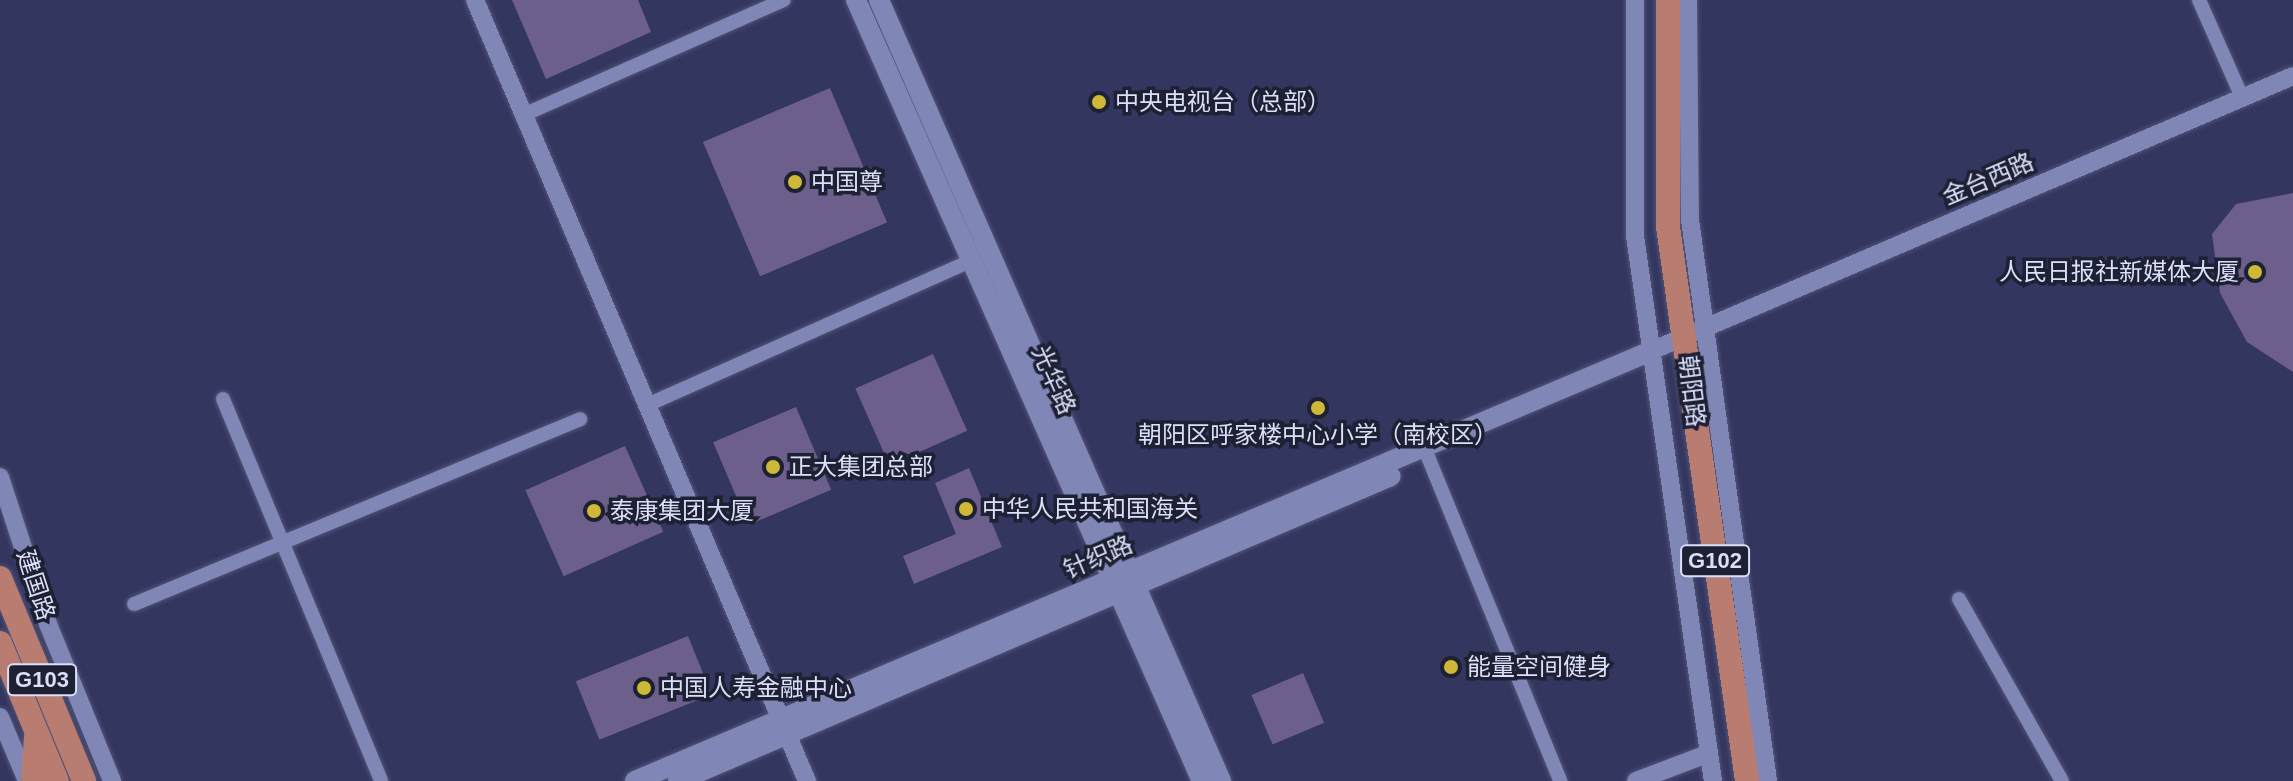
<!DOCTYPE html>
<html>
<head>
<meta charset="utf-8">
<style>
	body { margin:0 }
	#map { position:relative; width:2293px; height:781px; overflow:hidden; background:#33365f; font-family:Arial,"Noto Sans SC",sans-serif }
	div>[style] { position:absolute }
	.building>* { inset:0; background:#6d5f8c; transform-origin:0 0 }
	.roads { filter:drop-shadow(0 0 2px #515376) drop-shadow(0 0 2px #515376) }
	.minor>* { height:14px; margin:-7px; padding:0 7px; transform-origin:7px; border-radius:7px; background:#8086b5 }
	.tertiary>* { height:18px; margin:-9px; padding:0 9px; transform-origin:9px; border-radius:9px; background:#8086b5 }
	.secondary>* { height:20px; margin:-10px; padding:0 10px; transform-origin:10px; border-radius:10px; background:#8086b5 }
	.trunk>* { height:24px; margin:-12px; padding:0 12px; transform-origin:12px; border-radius:12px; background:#b87c71 }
	.dots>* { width:22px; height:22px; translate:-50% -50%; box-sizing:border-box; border:4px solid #1e2033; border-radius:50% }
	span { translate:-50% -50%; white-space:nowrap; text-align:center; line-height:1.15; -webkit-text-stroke:7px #1e2033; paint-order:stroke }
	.shield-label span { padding:2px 6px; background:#1e2033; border:2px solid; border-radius:6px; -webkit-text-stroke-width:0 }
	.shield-label { font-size:22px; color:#dbdff9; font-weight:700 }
	.poi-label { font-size:24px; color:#dbdff9 }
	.left { translate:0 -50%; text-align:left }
	.right { translate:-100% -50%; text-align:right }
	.street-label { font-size:24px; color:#dbdff9 }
</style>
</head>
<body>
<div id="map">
	<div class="building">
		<i style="clip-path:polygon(512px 0,638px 0,651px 32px,546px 79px)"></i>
		<i style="left:830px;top:88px;width:146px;height:138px;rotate:67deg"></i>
		<i style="clip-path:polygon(2293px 193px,2293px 372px,2247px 342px,2220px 293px,2212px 234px,2236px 204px)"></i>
		<i style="left:933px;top:354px;width:84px;height:85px;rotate:66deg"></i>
		<i style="left:796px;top:407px;width:90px;height:90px;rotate:67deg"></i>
		<i style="left:625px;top:446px;width:94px;height:109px;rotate:66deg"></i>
		<i style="clip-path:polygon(969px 468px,1002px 547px,914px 584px,903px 556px,956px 534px,935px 483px)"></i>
		<i style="left:688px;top:636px;width:63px;height:121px;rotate:68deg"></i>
		<i style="left:1303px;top:673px;width:54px;height:56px;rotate:67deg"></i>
	</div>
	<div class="roads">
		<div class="minor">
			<i style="left:2199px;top:0;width:106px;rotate:66.1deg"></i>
			<i style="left:523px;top:115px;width:285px;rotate:-23.8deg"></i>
			<i style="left:223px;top:399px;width:413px;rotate:67.5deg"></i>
			<i style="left:647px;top:405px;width:356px;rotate:-24deg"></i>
			<i style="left:1424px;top:447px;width:361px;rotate:67.8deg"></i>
			<i style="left:1959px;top:599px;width:209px;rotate:60.5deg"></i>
			<i style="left:134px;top:604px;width:483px;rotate:-22.5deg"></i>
		</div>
		<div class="tertiary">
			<i style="left:475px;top:0;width:849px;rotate:66.97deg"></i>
			<i style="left:1635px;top:0;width:236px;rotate:90deg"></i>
			<i style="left:1635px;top:236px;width:551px;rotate:81.86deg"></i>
			<i style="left:1688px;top:0;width:220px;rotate:89.5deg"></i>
			<i style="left:1690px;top:220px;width:566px;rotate:82.08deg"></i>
			<i style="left:1651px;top:351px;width:698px;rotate:-23.19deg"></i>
			<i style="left:0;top:477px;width:155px;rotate:71.9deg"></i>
			<i style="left:48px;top:624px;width:170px;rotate:67.8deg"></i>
			<i style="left:0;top:717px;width:69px;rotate:67.1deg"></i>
			<i style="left:1636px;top:781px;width:76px;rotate:-20.8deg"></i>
		</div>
		<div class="secondary">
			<i style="left:856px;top:0;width:854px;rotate:66.11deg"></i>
			<i style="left:879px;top:0;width:853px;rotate:66.35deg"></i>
			<i style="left:635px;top:781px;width:1103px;rotate:-22.94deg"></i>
			<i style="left:678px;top:781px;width:775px;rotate:-23.16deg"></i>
		</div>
		<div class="trunk">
			<i style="left:1668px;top:0;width:227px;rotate:90deg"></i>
			<i style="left:1668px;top:227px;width:560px;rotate:81.88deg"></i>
			<i style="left:0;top:578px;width:220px;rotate:67.5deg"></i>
			<i style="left:0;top:643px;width:149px;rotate:67.6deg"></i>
			<i style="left:33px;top:781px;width:44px;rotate:-86.1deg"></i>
		</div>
	</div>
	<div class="dots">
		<i style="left:1099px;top:102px;background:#cfb837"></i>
		<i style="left:795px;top:182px;background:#cfb837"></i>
		<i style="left:2255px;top:272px;background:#cfb837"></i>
		<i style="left:1318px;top:408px;background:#cfb837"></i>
		<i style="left:773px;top:467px;background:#cfb837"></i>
		<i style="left:966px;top:509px;background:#cfb837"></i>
		<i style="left:594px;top:511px;background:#cfb837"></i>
		<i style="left:1451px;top:667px;background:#cfb837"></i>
		<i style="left:644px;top:688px;background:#cfb837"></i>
	</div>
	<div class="shield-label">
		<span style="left:1715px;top:561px">G102</span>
		<span style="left:42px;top:680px">G103</span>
	</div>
	<div class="poi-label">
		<span class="left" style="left:1115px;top:102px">中央电视台（总部）</span>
		<span class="left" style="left:811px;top:182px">中国尊</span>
		<span class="right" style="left:2239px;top:272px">人民日报社新媒体大厦</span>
		<span style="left:1318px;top:435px">朝阳区呼家楼中心小学（南校区）</span>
		<span class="left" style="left:789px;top:467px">正大集团总部</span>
		<span class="left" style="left:982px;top:509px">中华人民共和国海关</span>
		<span class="left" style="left:610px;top:511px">泰康集团大厦</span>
		<span class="left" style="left:1467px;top:667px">能量空间健身</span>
		<span class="left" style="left:660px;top:688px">中国人寿金融中心</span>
	</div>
	<div class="street-label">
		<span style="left:1988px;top:179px;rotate:-23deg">金台西路</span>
		<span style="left:1054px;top:380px;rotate:66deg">光华路</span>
		<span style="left:1692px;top:391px;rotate:83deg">朝阳路</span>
		<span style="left:1098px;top:557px;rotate:-23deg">针织路</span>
		<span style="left:36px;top:585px;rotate:72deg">建国路</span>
	</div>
</div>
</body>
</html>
